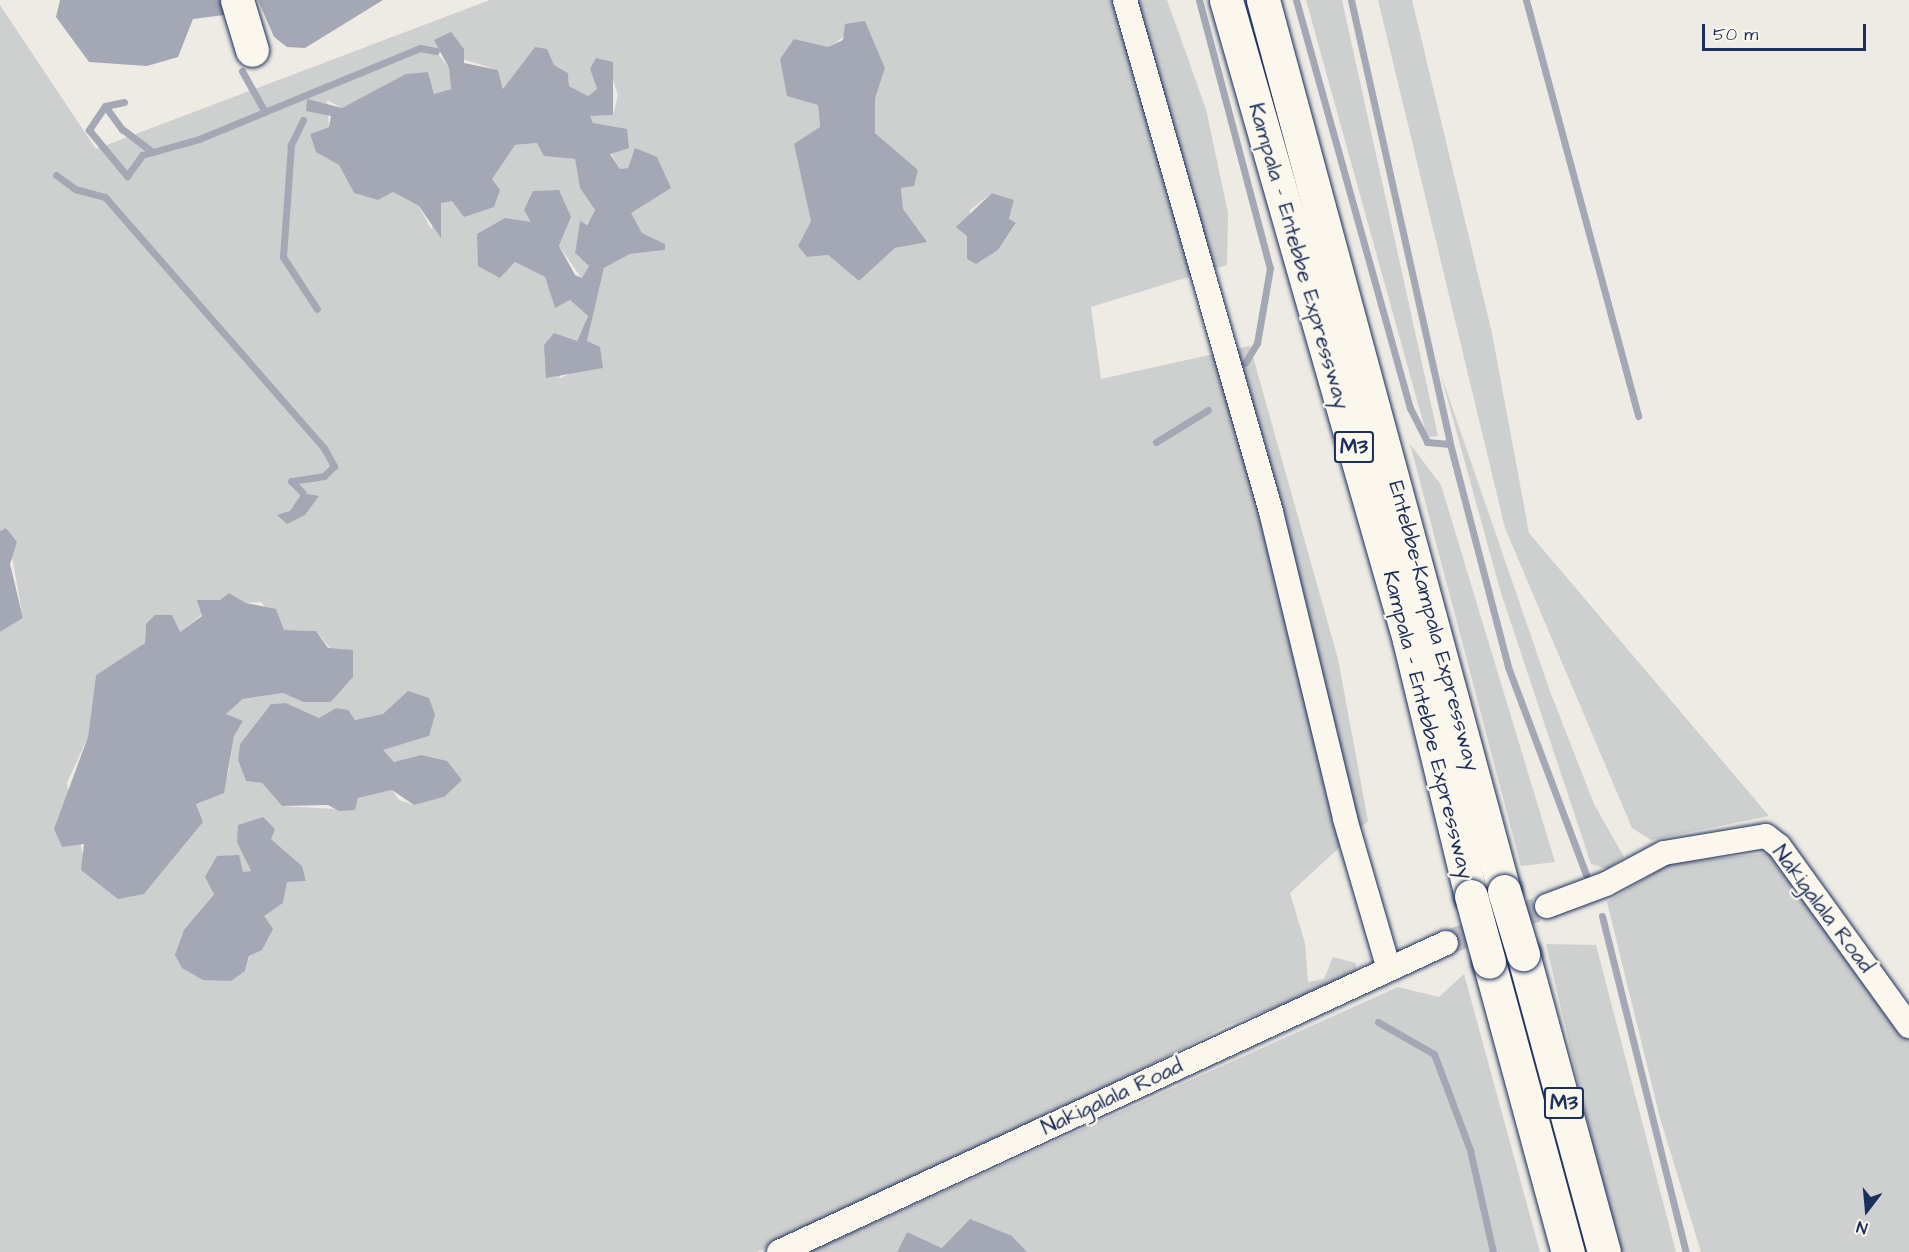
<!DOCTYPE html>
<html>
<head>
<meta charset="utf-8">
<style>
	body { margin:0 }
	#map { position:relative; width:1909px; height:1252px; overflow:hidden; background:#eeebe4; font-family:"Architects Daughter",sans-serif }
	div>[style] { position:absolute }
	.green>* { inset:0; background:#cecfcf }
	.water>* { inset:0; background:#a3a8b4 }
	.stream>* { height:7px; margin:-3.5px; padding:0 3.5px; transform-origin:3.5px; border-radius:3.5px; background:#a3a8b4 }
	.street-tunnel>* { height:24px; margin-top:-12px; transform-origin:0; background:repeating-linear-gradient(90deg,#c4c5c9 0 24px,transparent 0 36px) }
	.roads { filter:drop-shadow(0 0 2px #1b2f5e) drop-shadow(0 0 2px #1b2f5e) }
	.street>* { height:24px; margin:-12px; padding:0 12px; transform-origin:12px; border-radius:12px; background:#fbf7ec }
	.secondary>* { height:33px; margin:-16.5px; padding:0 16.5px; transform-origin:16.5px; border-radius:16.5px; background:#fbf7ec }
	.highway>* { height:33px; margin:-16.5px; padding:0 16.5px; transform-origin:16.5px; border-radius:16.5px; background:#fbf7ec }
	.bridges { filter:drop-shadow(0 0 2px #1b2f5e) drop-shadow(0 0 2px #1b2f5e) }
	.highway-bridge>* { height:33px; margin:-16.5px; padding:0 16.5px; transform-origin:16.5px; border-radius:16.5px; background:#fbf7ec }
	span { translate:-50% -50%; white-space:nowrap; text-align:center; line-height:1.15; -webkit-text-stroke:4.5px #fbf7ec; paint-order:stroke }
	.shield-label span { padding:2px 4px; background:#fbf7ec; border:2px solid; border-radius:4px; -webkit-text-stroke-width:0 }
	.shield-label { font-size:21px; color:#1b2f5e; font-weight:700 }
	.street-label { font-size:22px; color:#1b2f5e }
	.north { position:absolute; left:1837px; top:1180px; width:60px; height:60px; -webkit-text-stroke:4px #fbf7ec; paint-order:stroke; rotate:196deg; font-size:16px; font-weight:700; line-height:24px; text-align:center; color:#1b2f5e }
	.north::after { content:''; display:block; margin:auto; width:21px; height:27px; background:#1b2f5e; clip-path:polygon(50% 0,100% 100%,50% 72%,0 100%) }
	.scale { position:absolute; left:1702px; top:24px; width:164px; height:27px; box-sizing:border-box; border:3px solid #1b2f5e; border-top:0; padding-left:8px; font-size:18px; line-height:21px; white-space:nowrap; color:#1b2f5e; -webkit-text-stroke:4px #fbf7ec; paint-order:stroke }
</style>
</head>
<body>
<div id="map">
	<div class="green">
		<i style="clip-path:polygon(evenodd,490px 0,1167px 0,1206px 109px,1228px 213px,1227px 265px,1091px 307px,1101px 379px,1250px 346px,1338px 659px,1368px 821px,1290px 893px,1305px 943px,1308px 982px,1324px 979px,1333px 957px,1356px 963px,1356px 977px,1226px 1026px,1076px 1103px,757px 1252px,0 1252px,0 632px,23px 618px,7px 528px,0 531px,0 5px,96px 149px,490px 0,865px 21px,885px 68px,875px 99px,875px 133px,918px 170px,901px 188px,903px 210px,926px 242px,895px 248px,859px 281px,828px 255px,807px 257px,798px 246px,811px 221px,820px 128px,818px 105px,794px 39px,828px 48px,865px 21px,490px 0,547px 50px,554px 65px,568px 73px,569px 86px,588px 96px,597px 89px,590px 69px,613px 80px,618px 95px,613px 115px,589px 116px,620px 169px,628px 168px,635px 149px,661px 193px,630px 213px,642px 233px,665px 244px,665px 250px,630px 254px,604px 268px,587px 341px,603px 367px,576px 370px,559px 379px,588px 316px,570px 300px,555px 307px,545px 277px,515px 262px,500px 278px,531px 222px,571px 217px,559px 246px,582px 279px,589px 266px,575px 253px,580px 222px,586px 225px,595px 210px,580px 188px,575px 159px,545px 156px,537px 143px,515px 145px,491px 179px,441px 203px,431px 229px,419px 206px,393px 192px,378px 200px,354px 193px,339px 165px,316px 151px,310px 134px,329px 127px,327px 100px,342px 108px,428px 72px,434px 94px,451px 89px,449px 68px,436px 51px,498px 70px,504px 90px,547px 50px,490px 0,992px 193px,1014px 200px,1009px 219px,1016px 224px,998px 250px,975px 263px,967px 259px,970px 210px,992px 193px,490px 0,229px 593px,246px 603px,261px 602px,284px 630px,316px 631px,353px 677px,331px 702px,303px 702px,283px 693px,243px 699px,225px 715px,243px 721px,234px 736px,228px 775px,196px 804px,203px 822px,144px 894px,83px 855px,67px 783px,88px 737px,96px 675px,145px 643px,146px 624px,180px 632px,229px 593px,490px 0,286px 703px,319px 718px,336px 708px,355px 720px,383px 714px,429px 736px,382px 750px,394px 762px,421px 755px,444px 797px,414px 805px,399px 800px,392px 790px,358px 798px,355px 810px,282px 806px,262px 783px,246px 781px,238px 760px,240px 744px,271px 704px,286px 703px,490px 0,271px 839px,302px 866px,306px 881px,287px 881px,283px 903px,263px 916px,245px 971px,203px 980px,182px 945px,185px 930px,214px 893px,251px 871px,245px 859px,271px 839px)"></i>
		<i style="clip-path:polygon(1306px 0,1342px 0,1438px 436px,1429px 437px,1425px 429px)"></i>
		<i style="clip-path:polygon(1378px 0,1412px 0,1492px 333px,1529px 533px,1769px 816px,1651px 840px,1632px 828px,1505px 528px)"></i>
		<i style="clip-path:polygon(1440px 372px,1551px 694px,1594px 804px,1624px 857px,1607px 869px,1591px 864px,1501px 593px)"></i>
		<i style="clip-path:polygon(1410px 444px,1441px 485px,1555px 862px,1521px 866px)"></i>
		<i style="clip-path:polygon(1769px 853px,1909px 1037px,1909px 1252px,1701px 1252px,1660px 1118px,1607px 902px,1670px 863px)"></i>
		<i style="clip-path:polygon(1546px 944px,1596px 945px,1676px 1252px,1618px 1252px)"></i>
		<i style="clip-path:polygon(1464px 974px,1540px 1252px,1027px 1252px,1012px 1236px,942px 1248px,907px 1232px,897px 1252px,809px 1252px,1398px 987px,1439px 997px)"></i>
	</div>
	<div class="water">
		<i style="clip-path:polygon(60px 0,225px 0,226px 3px,224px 15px,193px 19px,178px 57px,147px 66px,89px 62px,56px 17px)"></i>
		<i style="clip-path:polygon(258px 0,383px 0,305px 48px,287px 47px,274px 37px)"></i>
		<i style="clip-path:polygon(865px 21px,885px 68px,875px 99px,875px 133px,918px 170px,914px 186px,901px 188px,903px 209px,927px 242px,895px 248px,859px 281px,828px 255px,807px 257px,798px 246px,811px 221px,794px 144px,820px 127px,818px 105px,787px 96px,780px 59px,794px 39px,828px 47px,843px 40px,845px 24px)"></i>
		<i style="clip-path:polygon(451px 32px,464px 49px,464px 63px,498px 70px,503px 89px,535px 47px,547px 49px,554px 65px,568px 73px,569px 86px,588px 96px,597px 89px,590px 69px,596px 58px,613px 62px,613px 115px,590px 116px,593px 123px,627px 129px,629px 148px,610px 154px,620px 169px,628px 168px,635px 148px,657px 157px,671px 188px,631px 213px,642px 233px,665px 244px,665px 250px,630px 254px,604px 268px,587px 341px,600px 347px,603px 368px,546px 378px,544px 345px,554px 333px,577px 341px,588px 316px,570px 300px,555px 308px,545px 277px,515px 262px,500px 278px,478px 266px,477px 234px,505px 218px,531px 222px,524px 210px,533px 191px,559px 190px,571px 217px,559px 246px,575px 275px,582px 278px,589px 266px,575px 253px,580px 221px,587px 225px,595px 210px,580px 188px,575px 159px,544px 156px,537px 143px,515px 145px,492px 179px,500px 190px,494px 207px,464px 217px,452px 201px,441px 203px,441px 238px,419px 206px,393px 192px,378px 200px,354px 193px,339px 165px,316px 152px,310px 134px,329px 127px,331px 116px,306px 111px,307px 99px,342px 108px,406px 74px,428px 72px,434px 94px,451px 89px,449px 68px,434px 40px)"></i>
		<i style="clip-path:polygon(992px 193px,1014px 200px,1009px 219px,1016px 223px,998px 250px,976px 264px,967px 259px,967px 236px,956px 227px)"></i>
		<i style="clip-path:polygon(302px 493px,319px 496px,305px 515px,287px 524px,277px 515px,290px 511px)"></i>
		<i style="clip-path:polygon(6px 528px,17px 542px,10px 564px,23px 618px,0 632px,0 531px)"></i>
		<i style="clip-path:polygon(229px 593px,246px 603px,276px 609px,284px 630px,316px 631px,328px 648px,353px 650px,353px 677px,331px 702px,303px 702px,283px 693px,243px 699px,226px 714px,243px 721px,234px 736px,224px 793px,196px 804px,203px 822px,144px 894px,118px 899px,81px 870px,84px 844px,62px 847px,54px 829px,88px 737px,96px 675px,145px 643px,146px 624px,155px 615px,172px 615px,180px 632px,202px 616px,197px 600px,220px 600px)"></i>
		<i style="clip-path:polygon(408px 691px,429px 698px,435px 715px,429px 736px,383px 750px,394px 762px,421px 755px,447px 761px,462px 780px,444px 797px,414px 805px,392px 790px,358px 798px,355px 810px,339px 811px,328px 805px,282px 806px,262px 783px,246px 781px,238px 760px,240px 744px,271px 704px,286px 703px,319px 718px,336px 708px,348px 710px,355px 720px,383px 714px)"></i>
		<i style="clip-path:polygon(263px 817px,275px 829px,271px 839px,302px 866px,306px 881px,287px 882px,283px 903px,264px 916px,273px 929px,262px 950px,249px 956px,245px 971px,231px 981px,203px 980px,182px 968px,175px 955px,184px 930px,214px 894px,205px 877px,217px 856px,239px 855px,243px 872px,251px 871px,237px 842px,238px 825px)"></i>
		<i style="clip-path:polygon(970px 1219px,1012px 1236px,1027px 1252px,897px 1252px,907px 1232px,942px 1248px)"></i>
	</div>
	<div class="stream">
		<i style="left:1199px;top:0;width:277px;rotate:75.2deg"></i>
		<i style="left:1270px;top:268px;width:76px;rotate:99.8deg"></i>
		<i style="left:1257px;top:343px;width:23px;rotate:121deg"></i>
		<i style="left:1296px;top:0;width:424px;rotate:74.4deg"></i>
		<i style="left:1410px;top:408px;width:38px;rotate:63deg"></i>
		<i style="left:1427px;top:442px;width:23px;rotate:5deg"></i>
		<i style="left:1351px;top:0;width:451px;rotate:77.4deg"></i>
		<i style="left:1449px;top:440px;width:235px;rotate:75.4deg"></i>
		<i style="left:1508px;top:667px;width:222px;rotate:69.4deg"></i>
		<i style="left:1526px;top:0;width:431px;rotate:74.9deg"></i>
		<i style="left:242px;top:71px;width:47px;rotate:60.7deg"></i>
		<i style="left:124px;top:102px;width:19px;rotate:168deg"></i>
		<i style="left:105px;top:106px;width:29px;rotate:54deg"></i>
		<i style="left:122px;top:129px;width:38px;rotate:37deg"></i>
		<i style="left:105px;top:106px;width:29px;rotate:124deg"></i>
		<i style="left:89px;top:130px;width:60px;rotate:50.4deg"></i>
		<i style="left:127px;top:176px;width:26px;rotate:-54deg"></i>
		<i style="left:142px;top:155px;width:59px;rotate:-15.7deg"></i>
		<i style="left:199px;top:139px;width:239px;rotate:-22.4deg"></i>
		<i style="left:420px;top:48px;width:16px;rotate:11deg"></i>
		<i style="left:303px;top:120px;width:28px;rotate:116deg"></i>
		<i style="left:291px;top:145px;width:112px;rotate:94.1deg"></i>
		<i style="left:283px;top:257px;width:62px;rotate:56.8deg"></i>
		<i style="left:56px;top:175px;width:24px;rotate:36deg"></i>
		<i style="left:75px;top:189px;width:31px;rotate:15deg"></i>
		<i style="left:105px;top:197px;width:333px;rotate:48.9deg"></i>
		<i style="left:324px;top:448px;width:21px;rotate:61deg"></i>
		<i style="left:334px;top:466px;width:14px;rotate:135deg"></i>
		<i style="left:324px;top:476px;width:33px;rotate:171deg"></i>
		<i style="left:291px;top:481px;width:16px;rotate:45deg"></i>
		<i style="left:1156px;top:442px;width:61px;rotate:-31.6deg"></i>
		<i style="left:1602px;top:916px;width:346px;rotate:76deg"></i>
		<i style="left:1378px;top:1022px;width:64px;rotate:29.7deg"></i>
		<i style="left:1434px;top:1054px;width:103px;rotate:69.4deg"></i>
		<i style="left:1470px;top:1150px;width:105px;rotate:77.3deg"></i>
	</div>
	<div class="street-tunnel">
		<i style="left:1446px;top:943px;width:108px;rotate:-20.1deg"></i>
	</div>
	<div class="roads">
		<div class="street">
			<i style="left:1125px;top:0;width:532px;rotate:74.08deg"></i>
			<i style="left:1271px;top:512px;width:316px;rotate:76.4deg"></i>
			<i style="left:1345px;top:819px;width:156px;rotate:73.7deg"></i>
			<i style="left:1547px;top:906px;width:63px;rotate:-20.4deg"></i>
			<i style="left:1606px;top:884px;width:66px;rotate:-28.1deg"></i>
			<i style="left:1664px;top:853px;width:103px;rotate:-9.5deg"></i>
			<i style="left:1766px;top:836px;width:16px;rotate:38deg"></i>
			<i style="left:1779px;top:846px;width:222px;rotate:54.2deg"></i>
			<i style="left:779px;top:1252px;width:735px;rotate:-24.86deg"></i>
		</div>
		<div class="secondary">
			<i style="left:237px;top:0;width:52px;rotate:73.3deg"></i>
		</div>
		<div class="highway">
			<i style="left:1226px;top:0;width:666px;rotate:74.04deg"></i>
			<i style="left:1409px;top:640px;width:263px;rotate:76.4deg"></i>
			<i style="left:1263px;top:0;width:923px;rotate:74.86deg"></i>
			<i style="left:1523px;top:954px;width:309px;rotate:74.8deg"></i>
			<i style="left:1489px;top:962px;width:301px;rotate:74.8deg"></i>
		</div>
	</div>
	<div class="bridges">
		<div class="highway-bridge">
			<i style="left:1504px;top:891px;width:66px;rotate:73.2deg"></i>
			<i style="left:1471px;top:896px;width:68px;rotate:74.7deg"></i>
		</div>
	</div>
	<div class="shield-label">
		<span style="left:1354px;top:447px">M3</span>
		<span style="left:1564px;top:1103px">M3</span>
	</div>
	<div class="street-label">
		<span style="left:1299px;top:256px;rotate:74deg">Kampala - Entebbe Expressway</span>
		<span style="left:1434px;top:626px;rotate:75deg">Entebbe–Kampala Expressway</span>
		<span style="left:1428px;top:725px;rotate:76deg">Kampala - Entebbe Expressway</span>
		<span style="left:1823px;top:909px;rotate:53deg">Nakigalala Road</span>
		<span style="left:1112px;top:1097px;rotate:-25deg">Nakigalala Road</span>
	</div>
	<div class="north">N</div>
	<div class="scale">50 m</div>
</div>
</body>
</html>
